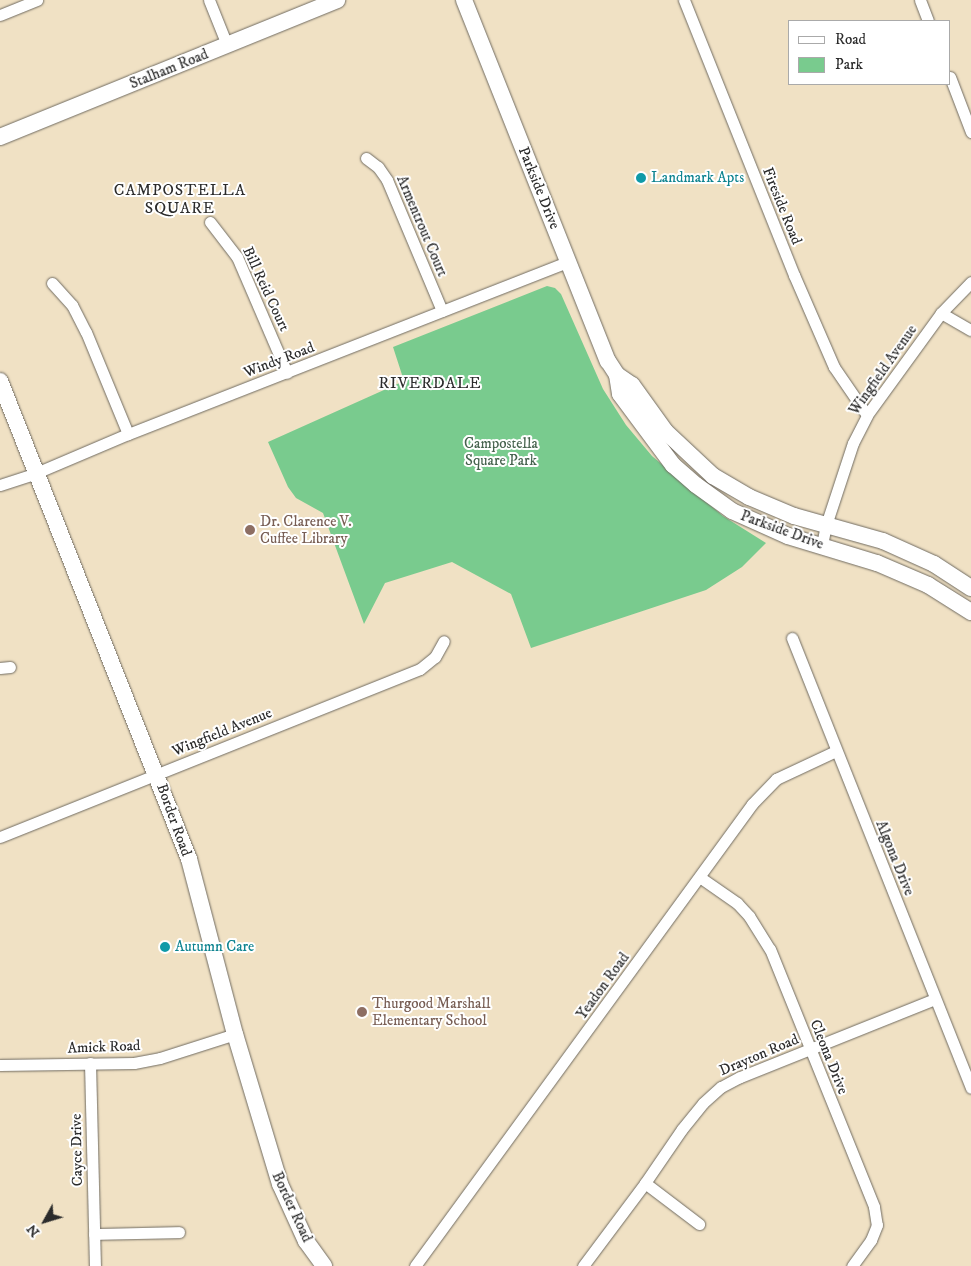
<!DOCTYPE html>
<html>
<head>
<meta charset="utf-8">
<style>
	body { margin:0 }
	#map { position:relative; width:971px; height:1266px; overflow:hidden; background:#f0e1c4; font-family:"IM FELL DW Pica",serif }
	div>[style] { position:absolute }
	.green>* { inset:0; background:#79cb8e }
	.roads { filter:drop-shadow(0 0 1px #706b61) drop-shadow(0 0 1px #706b61) }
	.street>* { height:11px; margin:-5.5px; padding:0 5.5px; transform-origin:5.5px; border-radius:5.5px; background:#fff }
	.secondary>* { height:16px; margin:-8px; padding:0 8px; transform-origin:8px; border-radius:8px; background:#fff }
	.dots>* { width:14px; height:14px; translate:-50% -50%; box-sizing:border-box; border:2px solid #fff; border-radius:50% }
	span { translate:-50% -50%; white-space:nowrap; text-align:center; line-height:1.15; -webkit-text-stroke:4px #fff; paint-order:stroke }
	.street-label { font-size:15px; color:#2b2b2b }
	.culture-label { font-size:15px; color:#0d838f }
	.left { translate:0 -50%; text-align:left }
	.park-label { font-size:15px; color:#46634e }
	.education-label { font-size:15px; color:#785e54 }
	.neighbourhood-label { font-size:16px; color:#2b2b2b; letter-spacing:1px }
	.legend { position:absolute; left:788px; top:20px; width:162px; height:65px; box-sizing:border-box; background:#fff; border:1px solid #aaa; margin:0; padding:6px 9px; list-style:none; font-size:15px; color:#2b2b2b }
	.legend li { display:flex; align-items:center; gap:10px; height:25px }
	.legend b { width:25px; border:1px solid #aaa }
	.north { position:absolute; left:20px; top:1196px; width:50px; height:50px; -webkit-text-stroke:4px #fff; paint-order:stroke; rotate:231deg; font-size:14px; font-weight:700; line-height:20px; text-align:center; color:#2b2b2b }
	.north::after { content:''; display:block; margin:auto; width:18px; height:22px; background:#2b2b2b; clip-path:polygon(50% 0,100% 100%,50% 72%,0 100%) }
</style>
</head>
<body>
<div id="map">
	<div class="green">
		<i style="clip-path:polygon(547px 286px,555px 288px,561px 294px,603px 389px,626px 425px,652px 456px,723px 516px,766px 543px,742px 567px,706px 590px,531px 648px,511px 594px,452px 562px,385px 583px,364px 624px,323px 513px,296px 498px,288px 487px,268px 442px,404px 381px,393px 347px)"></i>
	</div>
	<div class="roads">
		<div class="street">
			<i style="left:209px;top:0;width:48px;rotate:68.2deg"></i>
			<i style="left:684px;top:0;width:296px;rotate:68.2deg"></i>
			<i style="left:794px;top:275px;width:100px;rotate:66.5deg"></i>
			<i style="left:834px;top:367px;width:58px;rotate:55.5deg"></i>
			<i style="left:920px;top:0;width:22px;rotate:69deg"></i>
			<i style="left:0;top:15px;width:40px;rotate:-22deg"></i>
			<i style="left:950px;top:77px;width:59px;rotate:69.1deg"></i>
			<i style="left:366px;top:158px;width:15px;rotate:37deg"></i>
			<i style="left:378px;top:167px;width:16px;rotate:55deg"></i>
			<i style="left:387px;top:180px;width:142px;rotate:67.2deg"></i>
			<i style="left:210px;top:222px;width:44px;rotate:52.4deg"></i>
			<i style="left:237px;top:257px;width:126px;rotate:66.7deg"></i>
			<i style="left:52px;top:283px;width:30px;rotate:48deg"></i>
			<i style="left:72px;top:305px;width:30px;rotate:63deg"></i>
			<i style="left:86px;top:332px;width:110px;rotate:67.6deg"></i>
			<i style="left:941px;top:313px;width:34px;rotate:30deg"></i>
			<i style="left:0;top:485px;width:38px;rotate:-18deg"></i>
			<i style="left:36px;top:473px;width:100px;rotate:-23deg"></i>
			<i style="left:128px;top:434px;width:472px;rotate:-21.4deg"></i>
			<i style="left:822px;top:545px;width:20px;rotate:-79deg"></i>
			<i style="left:826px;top:525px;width:86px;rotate:-71.8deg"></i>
			<i style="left:853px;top:443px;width:31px;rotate:-63deg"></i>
			<i style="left:867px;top:415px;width:126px;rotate:-54deg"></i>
			<i style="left:941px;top:313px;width:43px;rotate:-45.9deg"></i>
			<i style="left:792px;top:638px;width:484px;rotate:68.3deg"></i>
			<i style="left:0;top:668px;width:10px;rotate:-6deg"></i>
			<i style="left:0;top:837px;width:452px;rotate:-21.8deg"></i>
			<i style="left:420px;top:669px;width:19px;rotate:-39deg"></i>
			<i style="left:435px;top:657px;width:18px;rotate:-61deg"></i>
			<i style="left:701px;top:878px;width:44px;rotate:34.8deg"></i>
			<i style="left:737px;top:903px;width:18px;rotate:47deg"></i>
			<i style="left:749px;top:916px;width:39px;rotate:58deg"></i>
			<i style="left:770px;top:949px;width:278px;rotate:68deg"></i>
			<i style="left:874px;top:1207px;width:18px;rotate:81deg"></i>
			<i style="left:877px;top:1225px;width:16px;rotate:112deg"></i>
			<i style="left:871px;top:1240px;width:32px;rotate:126deg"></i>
			<i style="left:90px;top:1063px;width:203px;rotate:88.6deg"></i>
			<i style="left:0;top:1065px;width:134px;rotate:-0.9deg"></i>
			<i style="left:134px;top:1063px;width:26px;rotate:-11deg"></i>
			<i style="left:160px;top:1058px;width:79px;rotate:-17.7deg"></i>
			<i style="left:645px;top:1183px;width:68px;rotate:37.2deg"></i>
			<i style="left:94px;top:1234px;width:85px;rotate:-1.3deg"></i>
			<i style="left:415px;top:1266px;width:572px;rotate:-53.89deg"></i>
			<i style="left:752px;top:804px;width:35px;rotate:-46deg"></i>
			<i style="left:776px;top:779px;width:66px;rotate:-25deg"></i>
			<i style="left:583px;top:1266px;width:104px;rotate:-53.2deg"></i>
			<i style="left:645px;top:1183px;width:65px;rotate:-55.6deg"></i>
			<i style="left:682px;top:1129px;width:33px;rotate:-51deg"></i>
			<i style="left:703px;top:1103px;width:24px;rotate:-42deg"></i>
			<i style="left:721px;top:1087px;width:21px;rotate:-28deg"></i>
			<i style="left:740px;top:1077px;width:210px;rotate:-21.8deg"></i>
		</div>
		<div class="secondary">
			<i style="left:464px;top:0;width:389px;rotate:68.3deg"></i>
			<i style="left:608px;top:361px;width:17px;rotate:57deg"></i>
			<i style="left:617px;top:375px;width:19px;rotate:81deg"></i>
			<i style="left:620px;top:394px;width:89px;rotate:53.3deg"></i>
			<i style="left:673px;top:465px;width:30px;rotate:41deg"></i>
			<i style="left:696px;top:485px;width:44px;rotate:35.8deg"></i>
			<i style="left:732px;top:511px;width:61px;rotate:24.1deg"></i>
			<i style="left:788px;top:536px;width:93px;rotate:16.9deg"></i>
			<i style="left:877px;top:563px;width:56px;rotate:23.3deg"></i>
			<i style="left:928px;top:585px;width:51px;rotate:32.1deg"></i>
			<i style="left:0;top:137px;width:364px;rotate:-22.1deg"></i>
			<i style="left:617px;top:375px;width:18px;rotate:34deg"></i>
			<i style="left:632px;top:385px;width:57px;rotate:54.3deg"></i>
			<i style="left:665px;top:431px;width:66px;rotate:43.2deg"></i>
			<i style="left:713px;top:476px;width:42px;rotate:30.3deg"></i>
			<i style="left:749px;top:497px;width:49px;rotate:22.9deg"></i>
			<i style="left:794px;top:516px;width:92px;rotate:15.7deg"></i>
			<i style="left:883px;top:541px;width:56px;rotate:24.3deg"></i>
			<i style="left:934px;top:564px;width:44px;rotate:33deg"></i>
			<i style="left:0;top:381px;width:514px;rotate:68.43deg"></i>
			<i style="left:189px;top:859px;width:181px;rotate:75.3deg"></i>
			<i style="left:235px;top:1034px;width:157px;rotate:73.3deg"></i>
			<i style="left:280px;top:1184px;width:63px;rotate:65.5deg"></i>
			<i style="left:306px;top:1241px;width:31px;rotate:54deg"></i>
		</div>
	</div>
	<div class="dots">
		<i style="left:641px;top:178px;background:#0f9aa8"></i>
		<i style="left:250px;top:530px;background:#8d6e63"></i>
		<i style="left:165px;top:947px;background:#0f9aa8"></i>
		<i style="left:362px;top:1012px;background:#8d6e63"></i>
	</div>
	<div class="street-label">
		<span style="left:169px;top:69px;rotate:-22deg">Stalham Road</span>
		<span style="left:539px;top:188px;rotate:68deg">Parkside Drive</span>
		<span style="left:782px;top:206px;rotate:68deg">Fireside Road</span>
		<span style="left:422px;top:226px;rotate:67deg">Armentrout Court</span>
		<span style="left:266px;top:289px;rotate:65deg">Bill Reid Court</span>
		<span style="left:279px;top:360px;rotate:-21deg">Windy Road</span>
		<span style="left:883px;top:370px;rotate:-55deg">Wingfield Avenue</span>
		<span style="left:782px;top:530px;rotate:20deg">Parkside Drive</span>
		<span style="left:222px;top:732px;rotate:-22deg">Wingfield Avenue</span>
		<span style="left:174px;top:820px;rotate:70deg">Border Road</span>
		<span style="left:895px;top:858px;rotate:68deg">Algona Drive</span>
		<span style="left:603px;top:986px;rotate:-54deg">Yeadon Road</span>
		<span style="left:104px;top:1047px;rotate:-2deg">Amick Road</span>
		<span style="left:759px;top:1055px;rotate:-23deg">Drayton Road</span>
		<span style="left:829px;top:1057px;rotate:68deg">Cleona Drive</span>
		<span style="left:77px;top:1150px;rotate:-91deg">Cayce Drive</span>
		<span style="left:292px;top:1207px;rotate:65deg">Border Road</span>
	</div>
	<div class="culture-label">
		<span class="left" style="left:651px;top:178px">Landmark Apts</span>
		<span class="left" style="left:175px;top:947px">Autumn Care</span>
	</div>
	<div class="park-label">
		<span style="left:501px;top:452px">Campostella<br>Square Park</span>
	</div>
	<div class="education-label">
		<span class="left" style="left:260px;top:530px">Dr. Clarence V.<br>Cuffee Library</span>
		<span class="left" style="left:372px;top:1012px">Thurgood Marshall<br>Elementary School</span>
	</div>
	<div class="neighbourhood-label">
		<span style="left:180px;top:199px">CAMPOSTELLA<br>SQUARE</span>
		<span style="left:430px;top:383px">RIVERDALE</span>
	</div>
	<ul class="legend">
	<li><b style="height:6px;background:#fff"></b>Road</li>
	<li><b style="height:14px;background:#79cb8e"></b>Park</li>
	</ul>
	<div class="north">N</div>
</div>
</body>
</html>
